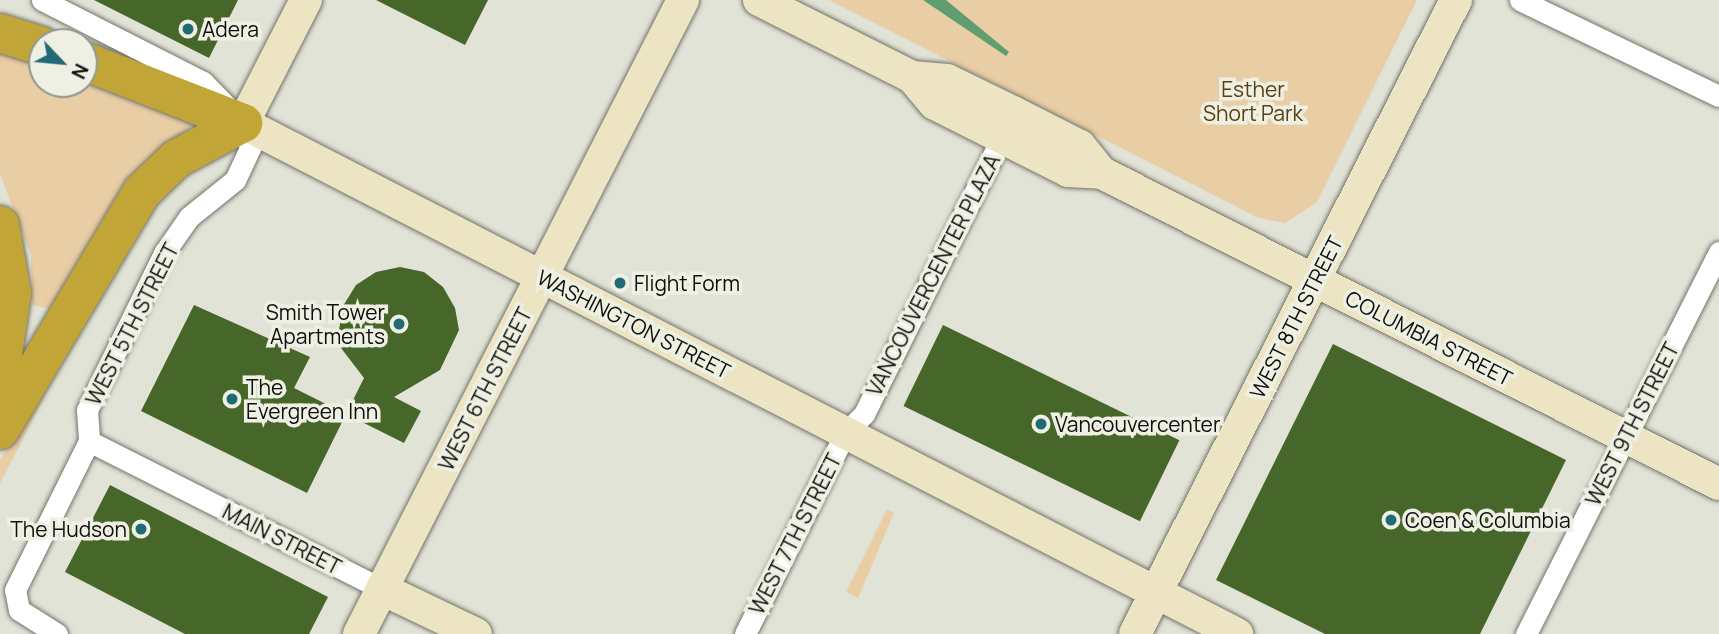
<!DOCTYPE html>
<html>
<head>
<meta charset="utf-8">
<style>
	body { margin:0 }
	#map { position:relative; width:1719px; height:634px; overflow:hidden; background:#e1e3d7; font-family:Manrope,sans-serif }
	div>[style] { position:absolute }
	.green>* { inset:0; background:#e9cda4 }
	.water>* { inset:0; background:#619e6f }
	.building>* { inset:0; background:#47662a; transform-origin:0 0 }
	.roads { filter:drop-shadow(0 0 2px #74756a) drop-shadow(0 0 2px #74756a) }
	.street>* { height:21px; margin:-10.5px; padding:0 10.5px; transform-origin:10.5px; border-radius:10.5px; background:#fff }
	.secondary>* { height:32px; margin:-16px; padding:0 16px; transform-origin:16px; border-radius:16px; background:#ece4c3 }
	.highway>* { height:38px; margin:-19px; padding:0 19px; transform-origin:19px; border-radius:19px; background:#c1a637 }
	.dots>* { width:19px; height:19px; translate:-50% -50%; box-sizing:border-box; border:4px solid #eef0e4; border-radius:50% }
	span { translate:-50% -50%; white-space:nowrap; text-align:center; line-height:1.15; -webkit-text-stroke:7px #eef0e4; paint-order:stroke }
	.poi-label { font-size:21px; color:#0e0f0b }
	.left { translate:0 -50%; text-align:left }
	.right { translate:-100% -50%; text-align:right }
	.park-label { font-size:21px; color:#5b3f0c }
	.street-label { font-size:21px; color:#0e0f0b }
	.north { position:absolute; left:28px; top:28px; width:70px; height:70px; box-sizing:border-box; background:#eef0e4; border:2px solid #94968d; border-radius:50%; rotate:116deg; font-size:19px; font-weight:700; line-height:28px; text-align:center; color:#0e0f0b }
	.north::after { content:''; display:block; margin:auto; width:24px; height:32px; background:#216b74; clip-path:polygon(50% 0,100% 100%,50% 72%,0 100%) }
</style>
</head>
<body>
<div id="map">
	<div class="green">
		<i style="clip-path:polygon(829px 0,1417px 0,1317px 202px,1285px 223px,1259px 218px)"></i>
		<i style="clip-path:polygon(0 47px,42px 61px,42px 84px,84px 84px,84px 76px,197px 121px,127px 178px,50px 309px,32px 305px,31px 255px,0 174px)"></i>
		<i style="clip-path:polygon(48px 391px,0 483px,0 459px)"></i>
		<i style="clip-path:polygon(887px 509px,894px 513px,858px 598px,846px 592px)"></i>
	</div>
	<div class="water">
		<i style="clip-path:polygon(923px 0,946px 0,1009px 52px,1006px 56px)"></i>
	</div>
	<div class="building">
		<i style="clip-path:polygon(94px 0,238px 0,209px 58px)"></i>
		<i style="clip-path:polygon(376px 0,488px 0,465px 45px)"></i>
		<i style="clip-path:polygon(400px 267px,424px 272px,443px 287px,455px 308px,459px 330px,440px 370px,394px 397px,421px 411px,404px 443px,346px 414px,364px 378px,341px 348px,339px 330px,343px 306px,356px 285px,376px 272px)"></i>
		<i style="clip-path:polygon(194px 305px,310px 357px,294px 388px,346px 414px,307px 493px,141px 411px)"></i>
		<i style="left:943px;top:325px;width:263px;height:90px;rotate:26deg"></i>
		<i style="clip-path:polygon(1333px 344px,1566px 460px,1480px 634px,1325px 634px,1216px 580px)"></i>
		<i style="clip-path:polygon(110px 485px,328px 597px,309px 634px,185px 634px,65px 572px)"></i>
	</div>
	<div class="roads">
		<div class="street">
			<i style="left:42px;top:0;width:181px;rotate:27deg"></i>
			<i style="left:203px;top:82px;width:57px;rotate:45.7deg"></i>
			<i style="left:243px;top:123px;width:26px;rotate:74deg"></i>
			<i style="left:250px;top:148px;width:35px;rotate:115deg"></i>
			<i style="left:235px;top:180px;width:59px;rotate:141.2deg"></i>
			<i style="left:189px;top:217px;width:44px;rotate:124.8deg"></i>
			<i style="left:164px;top:253px;width:175px;rotate:116.1deg"></i>
			<i style="left:87px;top:410px;width:31px;rotate:86deg"></i>
			<i style="left:1520px;top:0;width:221px;rotate:25.8deg"></i>
			<i style="left:89px;top:441px;width:328px;rotate:26.8deg"></i>
			<i style="left:57px;top:634px;width:45px;rotate:-147.7deg"></i>
			<i style="left:19px;top:610px;width:20px;rotate:-101deg"></i>
			<i style="left:15px;top:590px;width:166px;rotate:-63.6deg"></i>
			<i style="left:745px;top:634px;width:225px;rotate:-63.5deg"></i>
			<i style="left:845px;top:433px;width:27px;rotate:-45deg"></i>
			<i style="left:864px;top:414px;width:321px;rotate:-63.5deg"></i>
			<i style="left:1526px;top:634px;width:428px;rotate:-63.2deg"></i>
		</div>
		<div class="secondary">
			<i style="left:306px;top:0;width:138px;rotate:117.1deg"></i>
			<i style="left:243px;top:123px;width:1118px;rotate:27.21deg"></i>
			<i style="left:759px;top:0;width:171px;rotate:26.7deg"></i>
			<i style="left:912px;top:77px;width:35px;rotate:50deg"></i>
			<i style="left:935px;top:104px;width:149px;rotate:26.7deg"></i>
			<i style="left:1068px;top:171px;width:34px;rotate:3deg"></i>
			<i style="left:1102px;top:173px;width:691px;rotate:26.75deg"></i>
			<i style="left:912px;top:77px;width:35px;rotate:5deg"></i>
			<i style="left:947px;top:80px;width:73px;rotate:25.9deg"></i>
			<i style="left:1013px;top:112px;width:75px;rotate:26.9deg"></i>
			<i style="left:1080px;top:146px;width:35px;rotate:51deg"></i>
			<i style="left:382px;top:589px;width:104px;rotate:25.6deg"></i>
			<i style="left:359px;top:634px;width:712px;rotate:-62.93deg"></i>
			<i style="left:1135px;top:634px;width:711px;rotate:-63.15deg"></i>
		</div>
		<div class="highway">
			<i style="left:0;top:33px;width:44px;rotate:17.2deg"></i>
			<i style="left:84px;top:61px;width:171px;rotate:21.3deg"></i>
			<i style="left:0;top:225px;width:69px;rotate:80deg"></i>
			<i style="left:12px;top:293px;width:82px;rotate:98.4deg"></i>
			<i style="left:0;top:430px;width:277px;rotate:-59.2deg"></i>
			<i style="left:142px;top:192px;width:47px;rotate:-44.1deg"></i>
			<i style="left:176px;top:159px;width:76px;rotate:-28.2deg"></i>
		</div>
	</div>
	<div class="dots">
		<i style="left:188px;top:29px;background:#216b74"></i>
		<i style="left:620px;top:283px;background:#216b74"></i>
		<i style="left:399px;top:324px;background:#216b74"></i>
		<i style="left:232px;top:399px;background:#216b74"></i>
		<i style="left:1041px;top:424px;background:#216b74"></i>
		<i style="left:1391px;top:520px;background:#216b74"></i>
		<i style="left:141px;top:529px;background:#216b74"></i>
	</div>
	<div class="poi-label">
		<span class="left" style="left:202px;top:29px">Adera</span>
		<span class="left" style="left:634px;top:283px">Flight Form</span>
		<span class="right" style="left:385px;top:324px">Smith Tower<br>Apartments</span>
		<span class="left" style="left:246px;top:399px">The<br>Evergreen Inn</span>
		<span class="left" style="left:1055px;top:424px">Vancouvercenter</span>
		<span class="left" style="left:1405px;top:520px">Coen &amp; Columbia</span>
		<span class="right" style="left:127px;top:529px">The Hudson</span>
	</div>
	<div class="park-label">
		<span style="left:1253px;top:101px">Esther<br>Short Park</span>
	</div>
	<div class="street-label">
		<span style="left:933px;top:275px;rotate:-63deg">VANCOUVERCENTER PLAZA</span>
		<span style="left:1296px;top:317px;rotate:-63deg">WEST 8TH STREET</span>
		<span style="left:132px;top:324px;rotate:-63deg">WEST 5TH STREET</span>
		<span style="left:634px;top:324px;rotate:27deg">WASHINGTON STREET</span>
		<span style="left:1429px;top:338px;rotate:27deg">COLUMBIA STREET</span>
		<span style="left:485px;top:389px;rotate:-63deg">WEST 6TH STREET</span>
		<span style="left:1632px;top:424px;rotate:-63deg">WEST 9TH STREET</span>
		<span style="left:795px;top:534px;rotate:-63deg">WEST 7TH STREET</span>
		<span style="left:282px;top:539px;rotate:27deg">MAIN STREET</span>
	</div>
	<div class="north">N</div>
</div>
</body>
</html>
